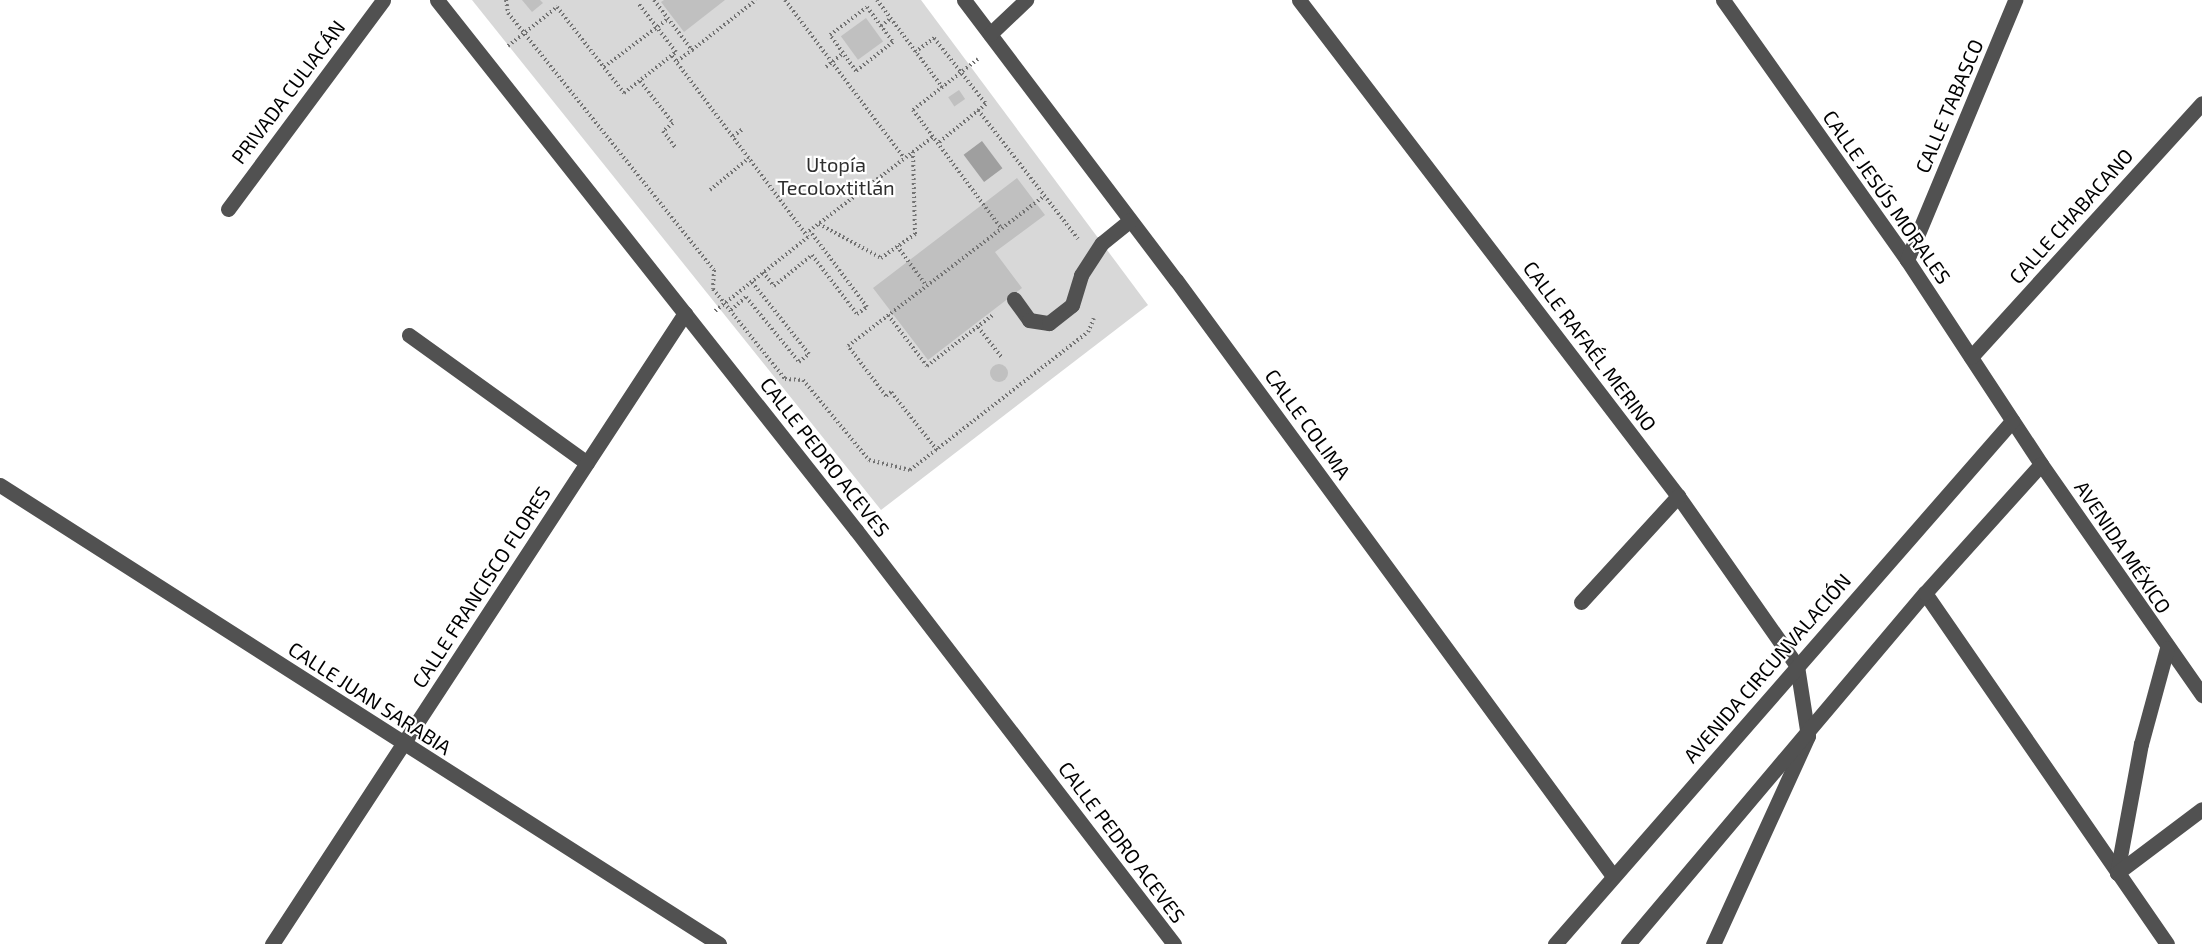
<!DOCTYPE html>
<html>
<head>
<meta charset="utf-8">
<style>
	body { margin:0 }
	#map { position:relative; width:2202px; height:944px; overflow:hidden; background:#fff; font-family:"Exo 2",sans-serif }
	div>[style] { position:absolute }
	.green>* { inset:0; background:#d8d8d8 }
	.water>* { inset:0; background:#9f9f9f; transform-origin:0 0 }
	.building>* { inset:0; background:#c0c0c0; transform-origin:0 0 }
	.round { border-radius:50% }
	.path>* { height:4px; margin-top:-2px; transform-origin:0; background:repeating-linear-gradient(90deg,#737373 0 1.5px,transparent 0 4.5px) }
	.minor>* { height:15px; margin:-7.5px; padding:0 7.5px; transform-origin:7.5px; border-radius:7.5px; background:#515151 }
	span { translate:-50% -50%; white-space:nowrap; text-align:center; line-height:1.15; -webkit-text-stroke:4.5px #fff; paint-order:stroke }
	.street-label { font-size:20px; color:#000 }
	.park-label { font-size:20px; color:#2f2f2f }
</style>
</head>
<body>
<div id="map">
	<div class="green">
		<i style="clip-path:polygon(472px 0,921px 0,1148px 305px,881px 510px)"></i>
	</div>
	<div class="water">
		<i style="left:982px;top:141px;width:34px;height:23px;rotate:53deg"></i>
	</div>
	<div class="building">
		<i style="clip-path:polygon(522px 0,540px 0,543px 3px,532px 12px)"></i>
		<i style="clip-path:polygon(664px 0,725px 0,684px 32px,661px 2px)"></i>
		<i style="left:866px;top:18px;width:29px;height:31px;rotate:54deg"></i>
		<i style="left:959px;top:90px;width:11px;height:13px;rotate:56deg"></i>
		<i style="clip-path:polygon(1017px 178px,1045px 215px,995px 252px,1022px 288px,928px 360px,873px 288px)"></i>
		<i class="round" style="left:990px;top:364px;width:18px;height:18px"></i>
	</div>
	<div class="path">
		<i style="left:506px;top:0;width:13px;rotate:81deg"></i>
		<i style="left:508px;top:13px;width:329px;rotate:51.3deg"></i>
		<i style="left:714px;top:270px;width:19px;rotate:93deg"></i>
		<i style="left:713px;top:289px;width:115px;rotate:51.3deg"></i>
		<i style="left:785px;top:379px;width:18px;rotate:3deg"></i>
		<i style="left:803px;top:380px;width:104px;rotate:50.5deg"></i>
		<i style="left:869px;top:460px;width:42px;rotate:13.7deg"></i>
		<i style="left:910px;top:470px;width:225px;rotate:-37.8deg"></i>
		<i style="left:1088px;top:332px;width:15px;rotate:-67deg"></i>
		<i style="left:654px;top:0;width:63px;rotate:52.8deg"></i>
		<i style="left:692px;top:50px;width:81px;rotate:-38deg"></i>
		<i style="left:785px;top:0;width:198px;rotate:53deg"></i>
		<i style="left:877px;top:0;width:109px;rotate:53.2deg"></i>
		<i style="left:867px;top:7px;width:44px;rotate:53.4deg"></i>
		<i style="left:893px;top:42px;width:47px;rotate:141.9deg"></i>
		<i style="left:856px;top:71px;width:44px;rotate:-125.8deg"></i>
		<i style="left:830px;top:35px;width:46px;rotate:-37.1deg"></i>
		<i style="left:881px;top:26px;width:11px;rotate:-38deg"></i>
		<i style="left:508px;top:46px;width:63px;rotate:-38.5deg"></i>
		<i style="left:557px;top:7px;width:109px;rotate:52.1deg"></i>
		<i style="left:624px;top:93px;width:66px;rotate:-38.3deg"></i>
		<i style="left:676px;top:52px;width:62px;rotate:-127.8deg"></i>
		<i style="left:915px;top:52px;width:24px;rotate:-36deg"></i>
		<i style="left:934px;top:38px;width:84px;rotate:51.8deg"></i>
		<i style="left:986px;top:104px;width:62px;rotate:140.9deg"></i>
		<i style="left:672px;top:56px;width:226px;rotate:53.1deg"></i>
		<i style="left:808px;top:237px;width:119px;rotate:141.5deg"></i>
		<i style="left:978px;top:59px;width:83px;rotate:141.9deg"></i>
		<i style="left:913px;top:110px;width:147px;rotate:53.3deg"></i>
		<i style="left:677px;top:61px;width:19px;rotate:-36deg"></i>
		<i style="left:604px;top:67px;width:80px;rotate:-36.9deg"></i>
		<i style="left:826px;top:67px;width:22px;rotate:-39deg"></i>
		<i style="left:640px;top:81px;width:53px;rotate:51.8deg"></i>
		<i style="left:673px;top:123px;width:13px;rotate:141deg"></i>
		<i style="left:663px;top:131px;width:20px;rotate:53deg"></i>
		<i style="left:978px;top:110px;width:163px;rotate:52.2deg"></i>
		<i style="left:733px;top:136px;width:12px;rotate:-35deg"></i>
		<i style="left:710px;top:190px;width:50px;rotate:-39.4deg"></i>
		<i style="left:819px;top:224px;width:71px;rotate:28.7deg"></i>
		<i style="left:881px;top:258px;width:42px;rotate:-35.2deg"></i>
		<i style="left:915px;top:234px;width:82px;rotate:-91.4deg"></i>
		<i style="left:809px;top:231px;width:156px;rotate:-37.2deg"></i>
		<i style="left:897px;top:246px;width:49px;rotate:53.4deg"></i>
		<i style="left:763px;top:272px;width:18px;rotate:52deg"></i>
		<i style="left:774px;top:286px;width:49px;rotate:-39.2deg"></i>
		<i style="left:812px;top:255px;width:74px;rotate:52.7deg"></i>
		<i style="left:857px;top:314px;width:12px;rotate:-35deg"></i>
		<i style="left:867px;top:307px;width:95px;rotate:-126.9deg"></i>
		<i style="left:731px;top:310px;width:20px;rotate:-41deg"></i>
		<i style="left:746px;top:297px;width:84px;rotate:50.8deg"></i>
		<i style="left:799px;top:362px;width:13px;rotate:-39deg"></i>
		<i style="left:809px;top:354px;width:92px;rotate:-128.4deg"></i>
		<i style="left:888px;top:315px;width:64px;rotate:52.6deg"></i>
		<i style="left:927px;top:366px;width:85px;rotate:-37.8deg"></i>
		<i style="left:978px;top:327px;width:39px;rotate:52deg"></i>
		<i style="left:937px;top:450px;width:74px;rotate:-128.4deg"></i>
		<i style="left:891px;top:392px;width:6px;rotate:141deg"></i>
		<i style="left:886px;top:396px;width:63px;rotate:-127.2deg"></i>
		<i style="left:848px;top:346px;width:247px;rotate:-37.4deg"></i>
	</div>
	<div class="minor">
		<i style="left:437px;top:0;width:676px;rotate:51.67deg"></i>
		<i style="left:856px;top:530px;width:522px;rotate:52.47deg"></i>
		<i style="left:964px;top:0;width:351px;rotate:52.9deg"></i>
		<i style="left:1176px;top:280px;width:739px;rotate:53.75deg"></i>
		<i style="left:1299px;top:0;width:624px;rotate:52.62deg"></i>
		<i style="left:1678px;top:496px;width:208px;rotate:55deg"></i>
		<i style="left:1797px;top:666px;width:71px;rotate:81.1deg"></i>
		<i style="left:1808px;top:736px;width:229px;rotate:114.5deg"></i>
		<i style="left:1723px;top:0;width:319px;rotate:54.7deg"></i>
		<i style="left:1907px;top:260px;width:244px;rotate:56.7deg"></i>
		<i style="left:2041px;top:464px;width:282px;rotate:55.1deg"></i>
		<i style="left:990px;top:34px;width:50px;rotate:-43.4deg"></i>
		<i style="left:228px;top:209px;width:260px;rotate:-53.4deg"></i>
		<i style="left:1907px;top:260px;width:282px;rotate:-67.4deg"></i>
		<i style="left:1014px;top:299px;width:26px;rotate:54deg"></i>
		<i style="left:1029px;top:320px;width:20px;rotate:9deg"></i>
		<i style="left:1049px;top:323px;width:29px;rotate:-38deg"></i>
		<i style="left:1072px;top:305px;width:31px;rotate:-73deg"></i>
		<i style="left:1081px;top:275px;width:38px;rotate:-57deg"></i>
		<i style="left:1102px;top:243px;width:36px;rotate:-39deg"></i>
		<i style="left:409px;top:335px;width:219px;rotate:35.7deg"></i>
		<i style="left:1971px;top:357px;width:343px;rotate:-47.7deg"></i>
		<i style="left:0;top:485px;width:853px;rotate:32.55deg"></i>
		<i style="left:1925px;top:593px;width:426px;rotate:55.4deg"></i>
		<i style="left:1581px;top:602px;width:144px;rotate:-47.5deg"></i>
		<i style="left:2117px;top:873px;width:131px;rotate:-79.5deg"></i>
		<i style="left:2141px;top:744px;width:99px;rotate:-74.8deg"></i>
		<i style="left:2117px;top:873px;width:106px;rotate:-37deg"></i>
		<i style="left:272px;top:944px;width:754px;rotate:-56.79deg"></i>
		<i style="left:1555px;top:944px;width:695px;rotate:-48.85deg"></i>
		<i style="left:1628px;top:944px;width:460px;rotate:-49.8deg"></i>
		<i style="left:1925px;top:593px;width:173px;rotate:-48deg"></i>
	</div>
	<div class="street-label">
		<span style="left:288px;top:92px;rotate:-53deg">PRIVADA CULIACÁN</span>
		<span style="left:1949px;top:106px;rotate:-67deg">CALLE TABASCO</span>
		<span style="left:1887px;top:197px;rotate:55deg">CALLE JESÚS MORALES</span>
		<span style="left:2071px;top:216px;rotate:-48deg">CALLE CHABACANO</span>
		<span style="left:1590px;top:346px;rotate:53deg">CALLE RAFAÉL MERINO</span>
		<span style="left:1308px;top:424px;rotate:54deg">CALLE COLIMA</span>
		<span style="left:825px;top:457px;rotate:52deg">CALLE PEDRO ACEVES</span>
		<span style="left:2123px;top:547px;rotate:56deg">AVENIDA MÉXICO</span>
		<span style="left:481px;top:587px;rotate:-57deg">CALLE FRANCISCO FLORES</span>
		<span style="left:1767px;top:668px;rotate:-49deg">AVENIDA CIRCUNVALACIÓN</span>
		<span style="left:370px;top:698px;rotate:33deg">CALLE JUAN SARABIA</span>
		<span style="left:1122px;top:842px;rotate:53deg">CALLE PEDRO ACEVES</span>
	</div>
	<div class="park-label">
		<span style="left:836px;top:176px">Utopía<br>Tecoloxtitlán</span>
	</div>
</div>
</body>
</html>
